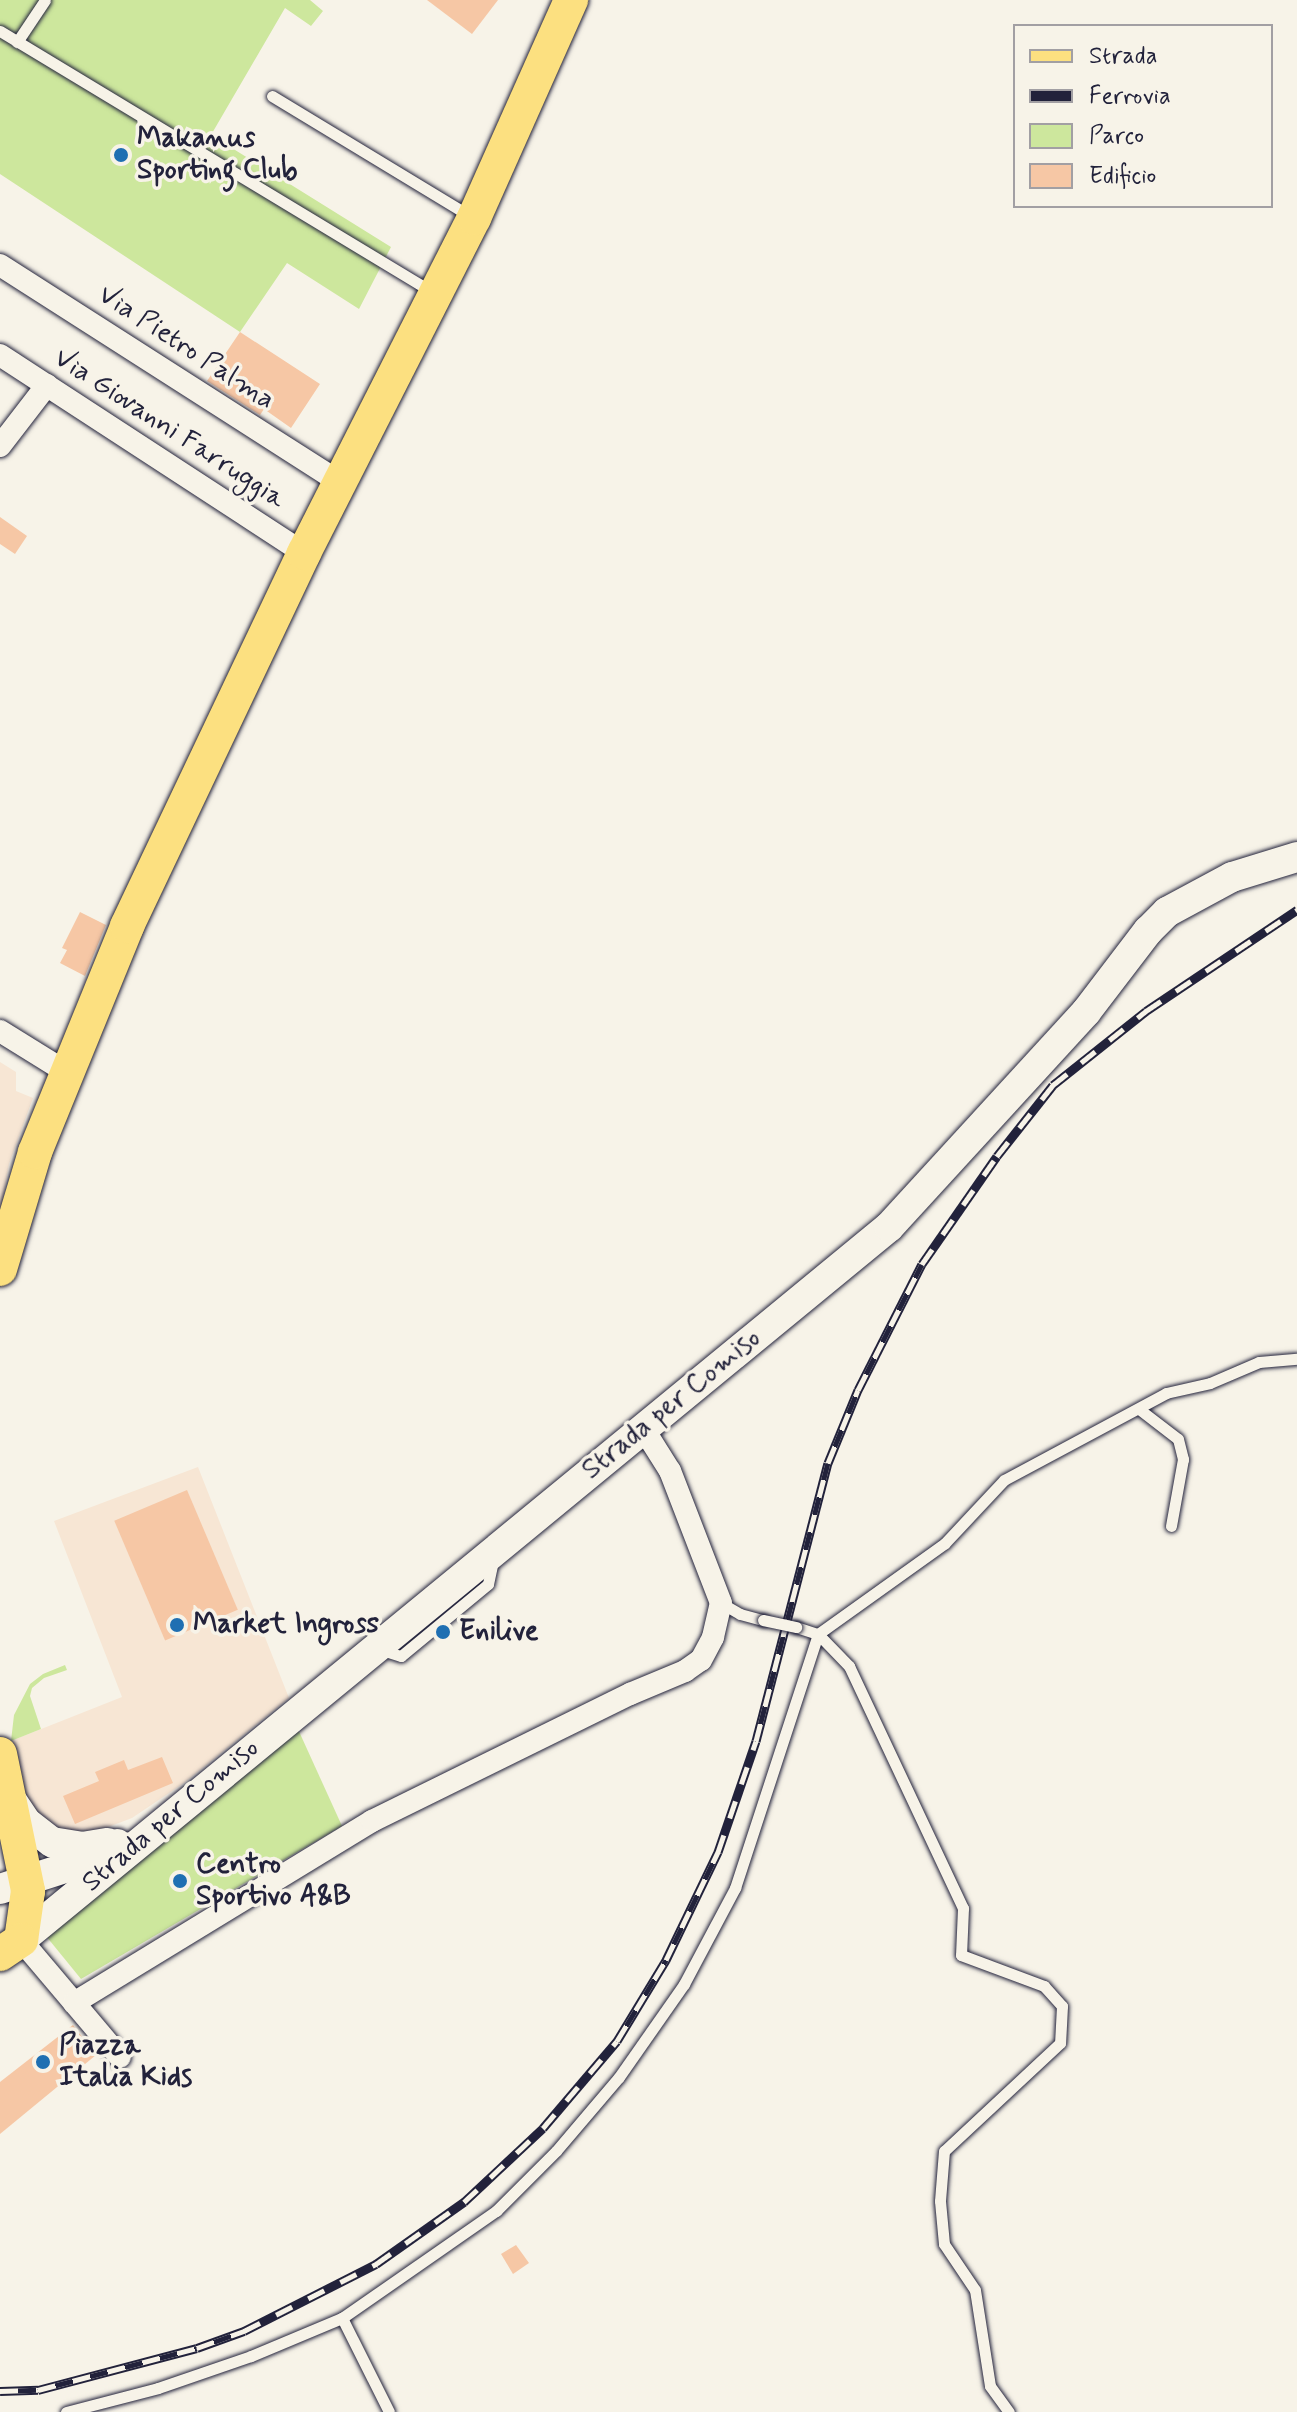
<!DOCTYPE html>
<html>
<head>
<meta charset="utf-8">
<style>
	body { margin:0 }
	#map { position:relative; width:1297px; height:2412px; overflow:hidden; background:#f7f3e8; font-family:Mynerve,sans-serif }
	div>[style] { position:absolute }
	.built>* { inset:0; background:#f7e6d4 }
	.green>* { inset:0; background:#cde79d }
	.building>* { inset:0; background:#f6c7a5; transform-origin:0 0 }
	.roads { filter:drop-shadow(0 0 2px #22223b) drop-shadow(0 0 2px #22223b) }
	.service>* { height:11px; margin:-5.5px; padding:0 5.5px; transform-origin:5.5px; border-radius:5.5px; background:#f7f3e8 }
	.minor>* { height:22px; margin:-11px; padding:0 11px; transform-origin:11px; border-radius:11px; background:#f7f3e8 }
	.secondary>* { height:30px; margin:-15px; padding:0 15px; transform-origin:15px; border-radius:15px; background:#f7f3e8 }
	.primary>* { height:34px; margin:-17px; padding:0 17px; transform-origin:17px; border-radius:17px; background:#fce080 }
	.rail>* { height:9px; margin-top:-4.5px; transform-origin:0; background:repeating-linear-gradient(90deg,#f7f3e8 0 18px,#22223b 0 36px); box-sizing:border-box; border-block:2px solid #22223b }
	.bridges { filter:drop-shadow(0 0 2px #22223b) drop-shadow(0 0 2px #22223b) }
	.service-bridge>* { height:11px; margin:-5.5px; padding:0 5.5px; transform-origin:5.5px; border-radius:5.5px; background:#f7f3e8 }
	.dots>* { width:22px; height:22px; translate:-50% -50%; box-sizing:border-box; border:4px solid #f7f3e8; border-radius:50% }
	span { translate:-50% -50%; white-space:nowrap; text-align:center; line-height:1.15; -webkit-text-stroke:7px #f7f3e8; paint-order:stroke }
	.poi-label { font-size:28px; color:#22223b; font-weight:700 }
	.left { translate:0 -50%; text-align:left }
	.street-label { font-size:28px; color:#22223b }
	.legend { position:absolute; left:1013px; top:24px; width:260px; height:184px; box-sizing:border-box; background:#f7f3e8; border:2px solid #a29fa3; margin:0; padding:10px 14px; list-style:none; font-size:24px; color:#22223b }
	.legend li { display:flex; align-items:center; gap:16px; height:40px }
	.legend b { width:40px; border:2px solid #a29fa3 }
</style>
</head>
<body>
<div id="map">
	<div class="built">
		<i style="clip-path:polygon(0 1062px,16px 1072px,16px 1091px,33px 1098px,9px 1164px,0 1216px)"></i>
		<i style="clip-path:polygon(198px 1467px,289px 1698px,184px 1783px,132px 1818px,95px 1832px,60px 1830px,37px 1815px,24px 1796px,11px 1741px,122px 1697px,54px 1521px)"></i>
	</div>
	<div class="green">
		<i style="clip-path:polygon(0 0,310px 0,323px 11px,311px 26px,285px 8px,211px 135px,391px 247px,359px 309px,287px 263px,240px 332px,0 174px)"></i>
		<i style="clip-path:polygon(65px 1665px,67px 1670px,44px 1678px,32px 1688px,30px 1696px,41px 1729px,11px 1741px,14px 1715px,30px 1684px,43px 1674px)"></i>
		<i style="clip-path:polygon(297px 1727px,342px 1826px,81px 1979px,46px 1936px)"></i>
	</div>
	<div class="building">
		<i style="clip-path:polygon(427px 0,498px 0,472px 34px)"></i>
		<i style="clip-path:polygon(240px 332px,320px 384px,291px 428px,264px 409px,260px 415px,207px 381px)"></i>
		<i style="clip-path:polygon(0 517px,27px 536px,15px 554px,0 544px)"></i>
		<i style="clip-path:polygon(80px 912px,106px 925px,85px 976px,60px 963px,67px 950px,62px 948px)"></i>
		<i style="left:187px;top:1490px;width:130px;height:79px;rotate:67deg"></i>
		<i style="clip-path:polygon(162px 1757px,173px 1783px,75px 1824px,63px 1796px,99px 1781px,95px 1772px,124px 1760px,128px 1770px)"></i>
		<i style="clip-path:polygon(73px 2025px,96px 2055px,0 2134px,0 2082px)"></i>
		<i style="clip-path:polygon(516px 2245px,529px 2263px,513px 2274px,501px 2254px)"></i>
	</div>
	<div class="roads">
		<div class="service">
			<i style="left:0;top:31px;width:507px;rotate:31.12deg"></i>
			<i style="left:17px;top:42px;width:50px;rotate:-56.3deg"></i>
			<i style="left:272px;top:96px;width:232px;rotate:31.2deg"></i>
			<i style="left:1139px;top:1409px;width:49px;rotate:37.6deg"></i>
			<i style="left:1178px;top:1439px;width:21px;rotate:76deg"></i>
			<i style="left:1183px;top:1459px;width:68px;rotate:100.2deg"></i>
			<i style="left:721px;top:1603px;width:22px;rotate:30deg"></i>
			<i style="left:740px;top:1614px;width:24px;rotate:15deg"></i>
			<i style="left:796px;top:1627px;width:23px;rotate:18deg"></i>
			<i style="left:818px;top:1634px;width:156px;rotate:-35.6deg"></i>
			<i style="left:945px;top:1543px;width:86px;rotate:-46.9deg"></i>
			<i style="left:1004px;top:1480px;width:184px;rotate:-28.2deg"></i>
			<i style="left:1166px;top:1393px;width:45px;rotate:-12.8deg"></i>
			<i style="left:1210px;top:1383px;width:53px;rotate:-23.2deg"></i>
			<i style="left:1259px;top:1362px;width:38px;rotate:-5deg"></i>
			<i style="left:379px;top:1649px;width:23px;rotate:18deg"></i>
			<i style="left:401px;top:1656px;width:113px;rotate:-39.6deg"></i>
			<i style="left:488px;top:1584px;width:24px;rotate:-78deg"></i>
			<i style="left:342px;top:2318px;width:105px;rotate:63.4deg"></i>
			<i style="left:66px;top:2412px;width:95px;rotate:-14.6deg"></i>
			<i style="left:158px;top:2388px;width:98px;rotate:-19deg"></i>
			<i style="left:251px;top:2356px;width:99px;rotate:-22.7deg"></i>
			<i style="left:342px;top:2318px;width:188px;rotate:-34.8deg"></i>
			<i style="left:496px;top:2211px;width:85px;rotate:-45deg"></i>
			<i style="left:556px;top:2151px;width:97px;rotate:-49.6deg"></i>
			<i style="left:619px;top:2077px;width:113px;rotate:-55deg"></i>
			<i style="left:684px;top:1984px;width:109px;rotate:-62deg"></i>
			<i style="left:735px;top:1888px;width:267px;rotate:-71.9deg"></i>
			<i style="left:818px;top:1634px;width:45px;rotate:45.9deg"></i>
			<i style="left:849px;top:1666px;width:268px;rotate:64.8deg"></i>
			<i style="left:963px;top:1908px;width:47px;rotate:92.4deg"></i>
			<i style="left:961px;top:1955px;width:89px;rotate:20.5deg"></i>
			<i style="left:1044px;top:1986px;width:27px;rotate:48deg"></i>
			<i style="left:1062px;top:2006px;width:37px;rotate:93deg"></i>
			<i style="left:1060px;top:2043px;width:158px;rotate:137deg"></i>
			<i style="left:944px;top:2151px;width:50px;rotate:94.6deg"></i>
			<i style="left:940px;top:2201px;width:43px;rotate:84.7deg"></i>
			<i style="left:944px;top:2244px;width:55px;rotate:56deg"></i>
			<i style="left:975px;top:2290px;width:97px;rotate:81.1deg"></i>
			<i style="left:990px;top:2386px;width:32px;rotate:54deg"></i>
		</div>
		<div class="minor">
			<i style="left:0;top:265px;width:403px;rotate:32.6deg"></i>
			<i style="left:0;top:355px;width:363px;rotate:33.1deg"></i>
			<i style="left:0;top:446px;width:77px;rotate:-52.4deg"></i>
			<i style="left:0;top:1031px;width:78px;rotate:31.8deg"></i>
			<i style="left:21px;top:1940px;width:153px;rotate:49.8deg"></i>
			<i style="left:74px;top:2003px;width:349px;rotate:-31.4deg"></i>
			<i style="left:372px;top:1821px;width:288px;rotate:-26.2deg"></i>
			<i style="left:630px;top:1694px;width:60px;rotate:-22.7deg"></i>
			<i style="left:685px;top:1671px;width:19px;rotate:-35deg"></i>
			<i style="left:701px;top:1660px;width:26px;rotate:-62deg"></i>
			<i style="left:713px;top:1637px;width:35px;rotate:-77deg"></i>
			<i style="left:721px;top:1603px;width:142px;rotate:-111.1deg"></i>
			<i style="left:670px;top:1471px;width:51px;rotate:-122.1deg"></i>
		</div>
		<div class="secondary">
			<i style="left:10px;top:1798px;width:29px;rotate:56deg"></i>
			<i style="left:26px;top:1822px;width:33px;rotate:38deg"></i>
			<i style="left:52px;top:1842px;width:30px;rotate:9deg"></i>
			<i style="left:82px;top:1847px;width:26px;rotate:-9deg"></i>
			<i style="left:0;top:1889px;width:78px;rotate:-18deg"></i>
			<i style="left:74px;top:1865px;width:48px;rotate:-26deg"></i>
			<i style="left:21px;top:1940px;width:1123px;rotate:-39.4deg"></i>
			<i style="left:889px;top:1227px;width:292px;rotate:-47.5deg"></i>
			<i style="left:1086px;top:1012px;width:102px;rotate:-52.6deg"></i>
			<i style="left:1148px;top:931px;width:27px;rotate:-45deg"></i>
			<i style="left:1167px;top:912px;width:74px;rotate:-28.3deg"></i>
			<i style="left:1232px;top:877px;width:68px;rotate:-17.1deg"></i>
		</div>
		<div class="primary">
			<i style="left:0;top:1269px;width:122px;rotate:-73.3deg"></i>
			<i style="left:35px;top:1152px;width:244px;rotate:-67.8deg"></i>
			<i style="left:127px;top:926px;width:413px;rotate:-64.6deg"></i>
			<i style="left:304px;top:553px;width:376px;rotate:-63.1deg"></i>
			<i style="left:474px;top:218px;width:239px;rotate:-66deg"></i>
			<i style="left:0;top:1754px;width:140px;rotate:78.4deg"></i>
			<i style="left:28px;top:1891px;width:49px;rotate:98.1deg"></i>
			<i style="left:21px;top:1940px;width:25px;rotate:146deg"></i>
		</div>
	</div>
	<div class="rail">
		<i style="left:0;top:2391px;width:38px;rotate:-2deg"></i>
		<i style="left:38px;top:2390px;width:164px;rotate:-14.8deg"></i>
		<i style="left:197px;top:2348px;width:50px;rotate:-19.9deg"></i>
		<i style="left:244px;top:2331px;width:148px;rotate:-26.9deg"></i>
		<i style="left:376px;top:2264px;width:108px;rotate:-35.2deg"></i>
		<i style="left:464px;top:2202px;width:108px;rotate:-43.1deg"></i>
		<i style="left:543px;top:2128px;width:114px;rotate:-49.6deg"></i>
		<i style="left:617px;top:2041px;width:95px;rotate:-58.8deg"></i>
		<i style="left:666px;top:1960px;width:120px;rotate:-64.3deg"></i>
		<i style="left:718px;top:1852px;width:117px;rotate:-71.1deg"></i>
		<i style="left:756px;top:1741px;width:287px;rotate:-75.5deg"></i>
		<i style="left:828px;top:1463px;width:79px;rotate:-67.7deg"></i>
		<i style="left:858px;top:1390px;width:141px;rotate:-63.1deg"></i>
		<i style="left:922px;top:1264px;width:131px;rotate:-55.2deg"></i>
		<i style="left:997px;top:1156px;width:90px;rotate:-51.7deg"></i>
		<i style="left:1053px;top:1085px;width:119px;rotate:-38.5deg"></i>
		<i style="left:1146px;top:1011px;width:182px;rotate:-33.8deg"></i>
	</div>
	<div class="bridges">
		<div class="service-bridge">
			<i style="left:763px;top:1620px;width:34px;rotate:12deg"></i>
		</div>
	</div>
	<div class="dots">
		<i style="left:121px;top:155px;background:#1f6fb2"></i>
		<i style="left:177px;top:1625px;background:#1f6fb2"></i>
		<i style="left:443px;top:1632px;background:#1f6fb2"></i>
		<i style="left:180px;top:1881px;background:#1f6fb2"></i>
		<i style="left:43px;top:2062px;background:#1f6fb2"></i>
	</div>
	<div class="poi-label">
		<span class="left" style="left:137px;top:155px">Makanus<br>Sporting Club</span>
		<span class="left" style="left:193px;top:1625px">Market Ingross</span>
		<span class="left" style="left:459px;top:1632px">Enilive</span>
		<span class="left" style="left:196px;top:1881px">Centro<br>Sportivo A&amp;B</span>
		<span class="left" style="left:59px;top:2062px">Piazza<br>Italia Kids</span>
	</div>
	<div class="street-label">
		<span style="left:186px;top:348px;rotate:33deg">Via Pietro Palma</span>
		<span style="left:169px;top:429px;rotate:33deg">Via Giovanni Farruggia</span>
		<span style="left:672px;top:1405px;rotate:-39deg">Strada per Comiso</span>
		<span style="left:171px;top:1816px;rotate:-40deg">Strada per Comiso</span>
	</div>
	<ul class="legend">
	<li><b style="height:10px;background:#fce080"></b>Strada</li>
	<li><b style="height:10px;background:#22223b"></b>Ferrovia</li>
	<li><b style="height:22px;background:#cde79d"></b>Parco</li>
	<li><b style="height:22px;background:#f6c7a5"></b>Edificio</li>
	</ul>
</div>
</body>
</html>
